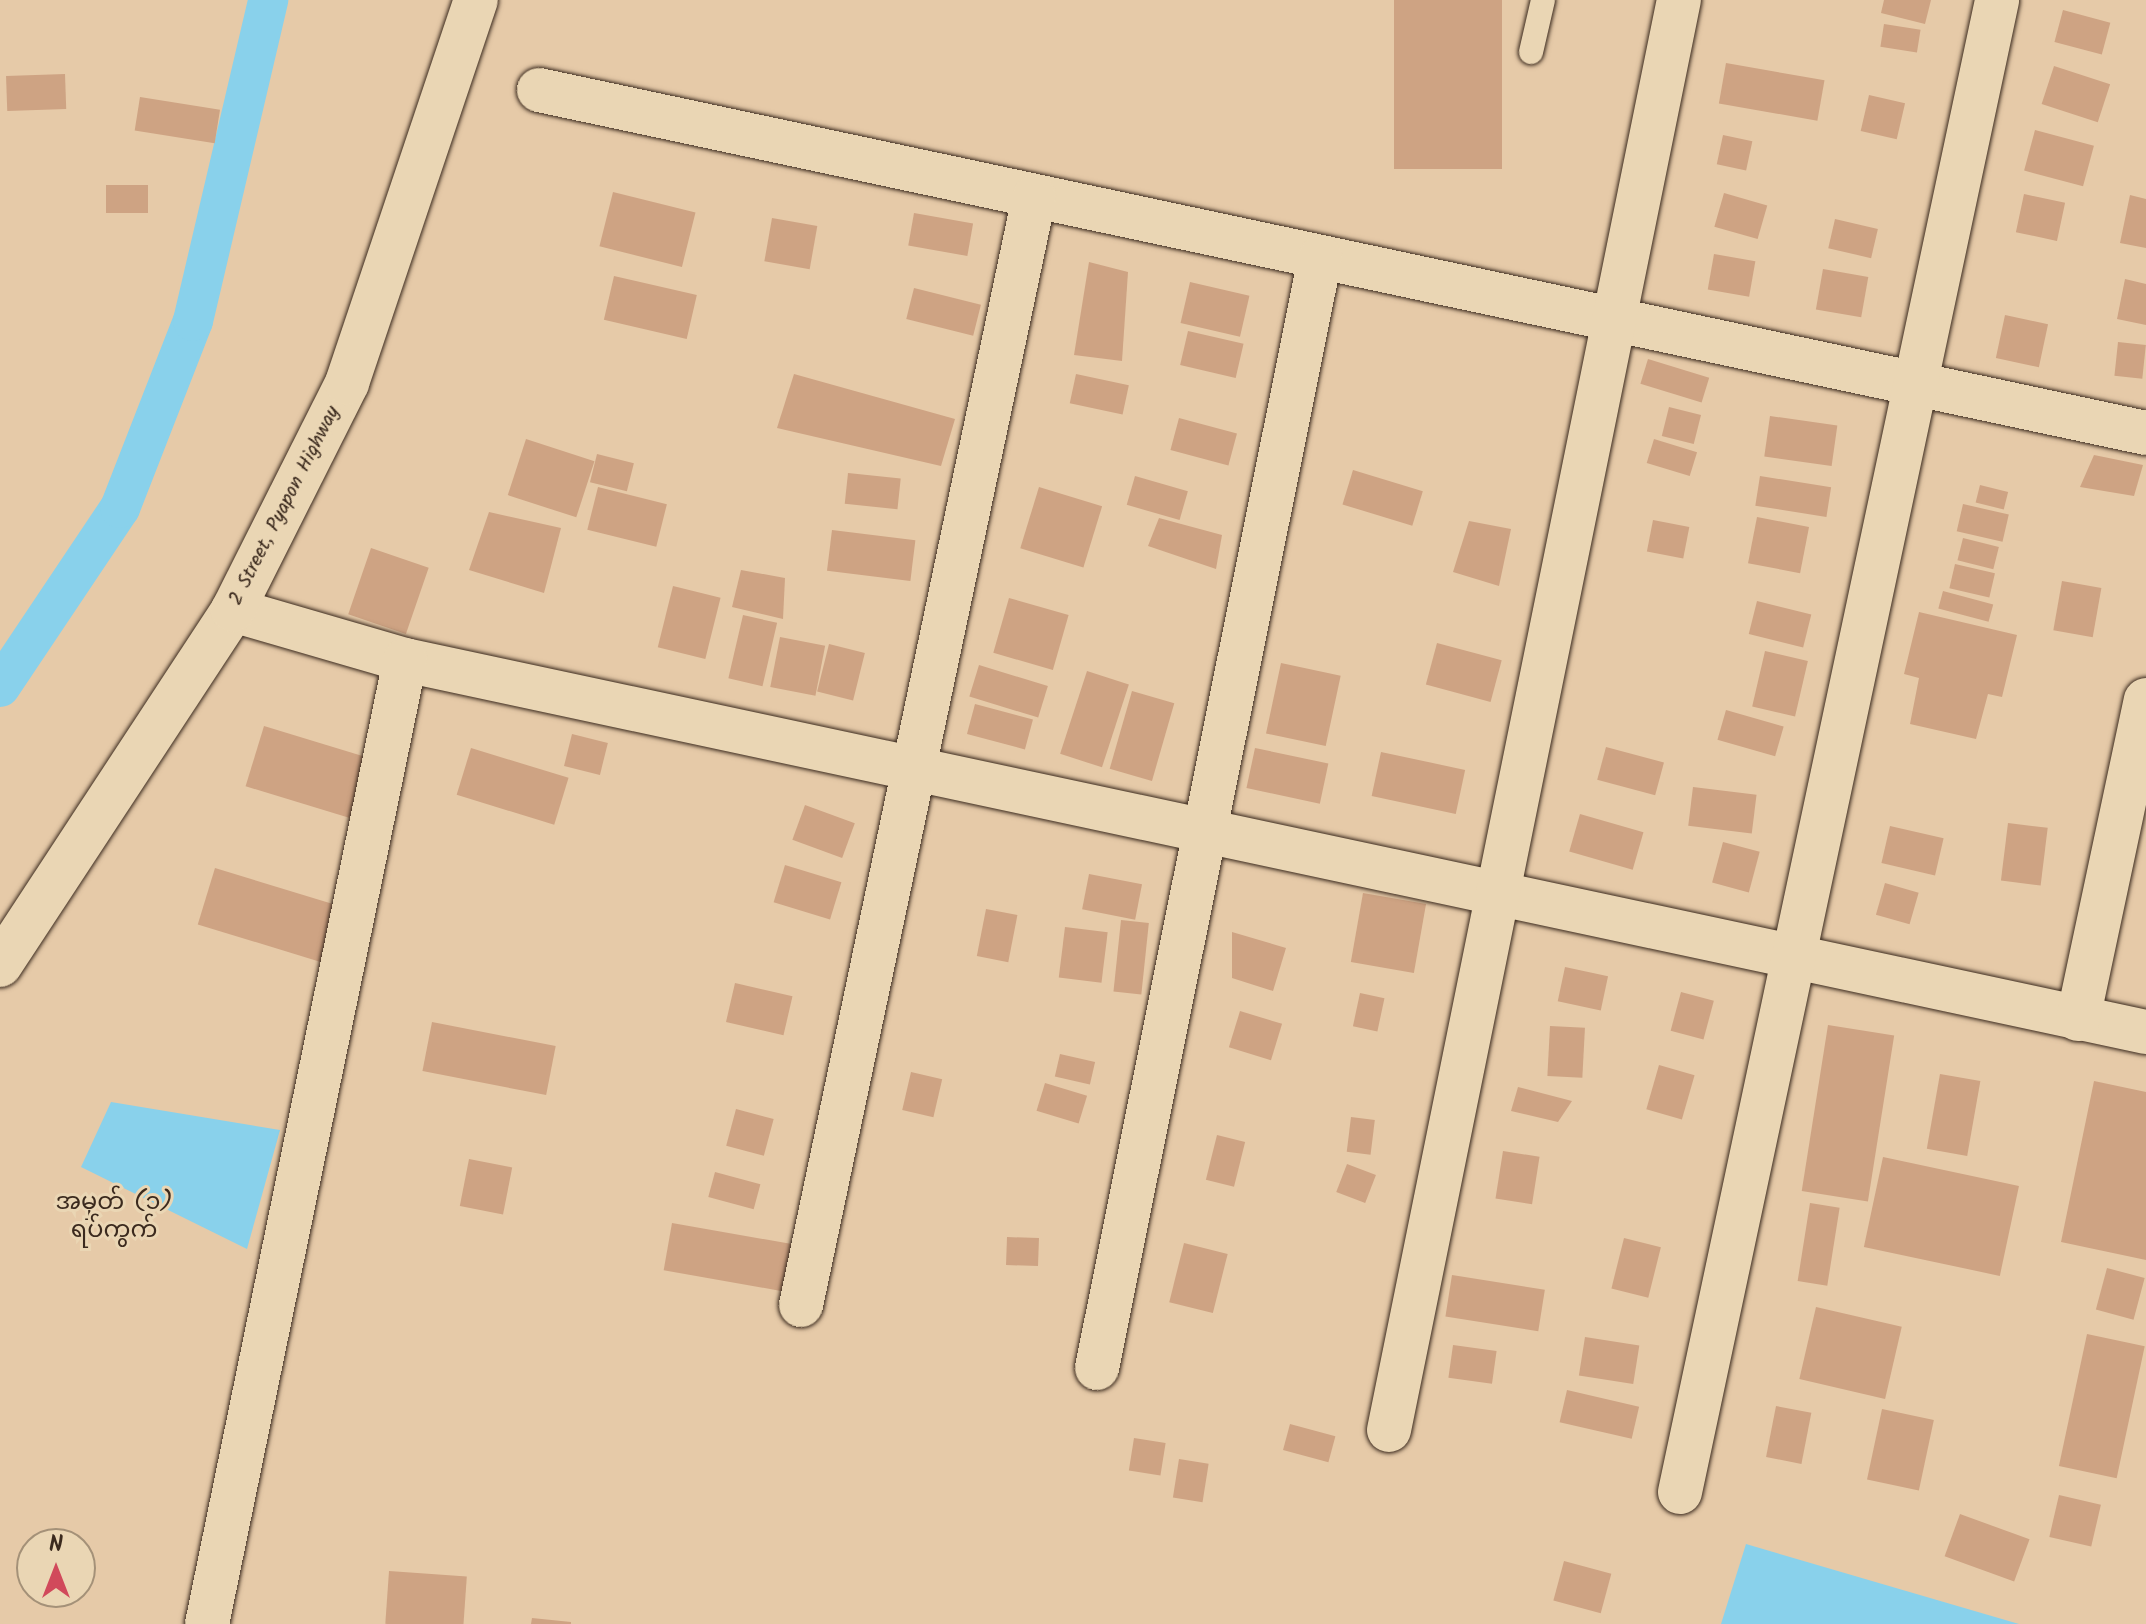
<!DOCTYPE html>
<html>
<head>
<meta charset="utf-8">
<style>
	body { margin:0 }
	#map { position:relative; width:2146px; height:1624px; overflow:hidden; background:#e6caa8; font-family:Kalam,"Noto Sans Myanmar",sans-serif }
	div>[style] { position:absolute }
	.water>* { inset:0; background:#89d1eb }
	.canal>* { height:40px; margin:-20px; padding:0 20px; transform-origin:20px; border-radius:20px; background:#89d1eb }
	.building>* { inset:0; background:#cea383; transform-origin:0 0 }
	.roads { filter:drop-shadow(0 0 2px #3b2a1e) drop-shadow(0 0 2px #3b2a1e) }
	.lane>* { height:24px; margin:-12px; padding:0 12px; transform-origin:12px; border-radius:12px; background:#ead6b4 }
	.street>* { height:44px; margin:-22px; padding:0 22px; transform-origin:22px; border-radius:22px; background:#ead6b4 }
	.primary>* { height:44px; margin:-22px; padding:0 22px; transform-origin:22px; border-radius:22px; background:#ead6b4 }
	span { translate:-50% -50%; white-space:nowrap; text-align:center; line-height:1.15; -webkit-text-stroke:6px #ead6b4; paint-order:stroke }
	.street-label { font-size:20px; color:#3b2a1e }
	.quarter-label { font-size:24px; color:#3b2a1e }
	.north { position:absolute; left:16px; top:1528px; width:80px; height:80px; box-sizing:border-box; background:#ead6b4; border:2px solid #a49178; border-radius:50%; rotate:0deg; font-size:22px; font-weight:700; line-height:32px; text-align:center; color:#3b2a1e }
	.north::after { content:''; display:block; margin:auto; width:28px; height:36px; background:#d1495b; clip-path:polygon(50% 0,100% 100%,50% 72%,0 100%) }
</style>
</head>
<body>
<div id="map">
	<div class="water">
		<i style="clip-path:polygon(111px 1102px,280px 1130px,247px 1249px,81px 1167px)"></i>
		<i style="clip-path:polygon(1746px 1544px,2019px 1624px,1721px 1624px)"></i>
	</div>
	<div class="canal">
		<i style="left:0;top:687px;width:216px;rotate:-56.2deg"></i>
		<i style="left:120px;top:508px;width:201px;rotate:-68.7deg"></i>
		<i style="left:193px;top:321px;width:330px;rotate:-76.8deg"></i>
	</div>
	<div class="building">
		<i style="left:1394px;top:0;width:108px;height:169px"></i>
		<i style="clip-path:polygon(1884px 0,1931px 0,1925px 24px,1881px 13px)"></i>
		<i style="left:2063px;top:10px;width:49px;height:33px;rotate:15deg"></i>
		<i style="left:1884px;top:24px;width:37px;height:23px;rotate:9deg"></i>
		<i style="left:1726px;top:63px;width:100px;height:41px;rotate:10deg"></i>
		<i style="left:2054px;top:66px;width:59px;height:40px;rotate:18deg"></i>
		<i style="left:65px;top:74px;width:35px;height:59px;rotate:88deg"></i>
		<i style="left:1869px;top:95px;width:37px;height:37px;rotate:13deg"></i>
		<i style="left:140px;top:97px;width:81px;height:34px;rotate:9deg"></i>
		<i style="left:2035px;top:130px;width:61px;height:42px;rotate:15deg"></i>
		<i style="left:1723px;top:135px;width:30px;height:30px;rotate:12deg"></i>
		<i style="left:106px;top:185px;width:42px;height:28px"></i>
		<i style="left:613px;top:192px;width:85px;height:56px;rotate:14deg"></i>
		<i style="left:1724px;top:193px;width:45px;height:35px;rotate:16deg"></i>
		<i style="left:2024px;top:194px;width:42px;height:39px;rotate:12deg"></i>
		<i style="clip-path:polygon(2130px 195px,2146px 199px,2146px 248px,2120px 243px)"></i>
		<i style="left:914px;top:213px;width:60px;height:33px;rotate:10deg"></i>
		<i style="left:772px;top:218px;width:46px;height:44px;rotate:10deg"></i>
		<i style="left:1835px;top:219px;width:44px;height:30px;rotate:13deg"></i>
		<i style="left:1714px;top:254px;width:42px;height:36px;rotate:10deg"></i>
		<i style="clip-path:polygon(1089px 262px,1128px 272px,1122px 361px,1074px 355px)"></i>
		<i style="left:1823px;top:269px;width:46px;height:41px;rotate:10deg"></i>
		<i style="left:614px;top:276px;width:85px;height:45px;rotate:13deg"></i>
		<i style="clip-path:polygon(2125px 279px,2146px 284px,2146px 325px,2117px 319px)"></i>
		<i style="left:1190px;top:282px;width:61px;height:42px;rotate:13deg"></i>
		<i style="left:914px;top:288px;width:69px;height:32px;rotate:14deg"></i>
		<i style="left:2005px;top:315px;width:44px;height:44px;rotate:12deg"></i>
		<i style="left:1188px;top:331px;width:57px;height:35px;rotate:13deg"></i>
		<i style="left:2118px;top:342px;width:28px;height:34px;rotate:6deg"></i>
		<i style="left:1648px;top:359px;width:64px;height:26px;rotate:17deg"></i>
		<i style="clip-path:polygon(794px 374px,955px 419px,941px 466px,777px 428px)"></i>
		<i style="left:1076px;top:374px;width:54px;height:30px;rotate:12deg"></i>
		<i style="left:1669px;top:407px;width:33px;height:30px;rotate:14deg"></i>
		<i style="left:1770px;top:416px;width:68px;height:41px;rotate:8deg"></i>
		<i style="left:1179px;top:418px;width:60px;height:33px;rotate:15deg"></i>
		<i style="left:526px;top:439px;width:72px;height:59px;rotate:18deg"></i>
		<i style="left:1654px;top:439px;width:45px;height:25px;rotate:17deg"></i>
		<i style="left:597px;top:454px;width:38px;height:29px;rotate:14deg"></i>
		<i style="clip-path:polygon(2094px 455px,2143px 465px,2134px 496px,2080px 487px)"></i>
		<i style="left:1353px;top:470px;width:73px;height:36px;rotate:17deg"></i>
		<i style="left:848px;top:473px;width:53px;height:31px;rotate:6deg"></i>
		<i style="left:1135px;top:476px;width:55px;height:30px;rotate:16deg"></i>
		<i style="left:1760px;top:476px;width:72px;height:30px;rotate:9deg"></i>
		<i style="left:1980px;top:485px;width:29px;height:18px;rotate:14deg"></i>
		<i style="left:598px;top:487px;width:71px;height:44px;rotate:14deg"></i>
		<i style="left:1039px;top:487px;width:66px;height:64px;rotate:17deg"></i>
		<i style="left:1963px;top:504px;width:47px;height:28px;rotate:13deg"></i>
		<i style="clip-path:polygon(489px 512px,561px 528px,544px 593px,469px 570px)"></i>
		<i style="left:1757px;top:517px;width:53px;height:47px;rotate:11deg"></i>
		<i style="clip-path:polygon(1159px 518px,1222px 535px,1216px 569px,1148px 546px)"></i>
		<i style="left:1653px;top:520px;width:37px;height:32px;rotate:11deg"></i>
		<i style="clip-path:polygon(1469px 521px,1511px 529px,1499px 586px,1453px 572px)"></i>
		<i style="left:832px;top:530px;width:84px;height:41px;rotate:7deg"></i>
		<i style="left:1963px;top:538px;width:37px;height:23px;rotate:14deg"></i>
		<i style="left:371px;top:548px;width:61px;height:70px;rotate:19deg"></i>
		<i style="left:1955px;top:564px;width:41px;height:25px;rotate:13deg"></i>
		<i style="clip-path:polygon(741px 570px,785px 578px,783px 619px,732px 607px)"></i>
		<i style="left:2062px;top:581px;width:40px;height:50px;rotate:10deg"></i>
		<i style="left:673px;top:586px;width:49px;height:63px;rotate:14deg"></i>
		<i style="left:1943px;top:591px;width:52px;height:18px;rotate:15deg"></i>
		<i style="left:1009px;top:598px;width:62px;height:57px;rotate:16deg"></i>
		<i style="left:1757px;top:601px;width:56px;height:34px;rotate:14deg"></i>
		<i style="clip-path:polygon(1919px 612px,2017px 635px,2002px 697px,1988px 694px,1976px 739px,1910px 724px,1919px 678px,1904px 674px)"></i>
		<i style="left:743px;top:615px;width:35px;height:65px;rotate:13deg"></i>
		<i style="left:780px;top:637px;width:46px;height:51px;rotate:11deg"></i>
		<i style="left:1437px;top:643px;width:67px;height:43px;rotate:15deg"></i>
		<i style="left:829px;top:644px;width:37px;height:49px;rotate:14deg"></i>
		<i style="left:1765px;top:651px;width:44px;height:57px;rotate:13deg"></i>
		<i style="left:1281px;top:663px;width:61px;height:72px;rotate:12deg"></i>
		<i style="left:979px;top:665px;width:72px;height:33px;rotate:17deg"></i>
		<i style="left:1087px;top:671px;width:44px;height:87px;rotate:18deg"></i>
		<i style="left:1132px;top:691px;width:44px;height:81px;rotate:16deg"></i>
		<i style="left:975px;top:704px;width:60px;height:31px;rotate:15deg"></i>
		<i style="left:1726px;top:710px;width:60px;height:31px;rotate:16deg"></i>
		<i style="left:264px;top:726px;width:109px;height:63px;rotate:17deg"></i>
		<i style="left:572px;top:734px;width:37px;height:33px;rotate:14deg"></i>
		<i style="left:1606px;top:747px;width:60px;height:34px;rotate:15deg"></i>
		<i style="left:471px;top:748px;width:102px;height:49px;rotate:17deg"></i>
		<i style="left:1255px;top:748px;width:75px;height:41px;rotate:12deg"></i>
		<i style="left:1381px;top:752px;width:86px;height:45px;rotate:12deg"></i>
		<i style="left:1693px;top:787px;width:64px;height:39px;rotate:7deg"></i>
		<i style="left:805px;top:805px;width:53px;height:37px;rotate:20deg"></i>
		<i style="left:1580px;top:814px;width:66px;height:39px;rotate:16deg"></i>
		<i style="left:2008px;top:823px;width:40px;height:58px;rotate:7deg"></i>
		<i style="left:1890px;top:826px;width:55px;height:38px;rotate:13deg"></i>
		<i style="left:1723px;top:842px;width:38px;height:42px;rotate:15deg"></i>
		<i style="left:785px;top:865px;width:59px;height:39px;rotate:17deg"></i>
		<i style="left:215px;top:868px;width:137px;height:59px;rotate:17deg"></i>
		<i style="left:1089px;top:874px;width:54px;height:36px;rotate:11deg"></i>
		<i style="left:1885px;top:883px;width:35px;height:33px;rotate:16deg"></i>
		<i style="left:1363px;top:893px;width:64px;height:70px;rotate:10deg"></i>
		<i style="left:986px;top:909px;width:32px;height:48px;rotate:11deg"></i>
		<i style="left:1121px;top:920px;width:28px;height:72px;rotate:6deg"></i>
		<i style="left:1065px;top:927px;width:43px;height:51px;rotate:7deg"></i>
		<i style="clip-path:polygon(1232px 932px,1286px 948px,1273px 991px,1232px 978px)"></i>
		<i style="left:1565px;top:967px;width:44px;height:35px;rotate:12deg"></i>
		<i style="left:735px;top:983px;width:59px;height:40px;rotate:13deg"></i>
		<i style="left:1681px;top:992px;width:34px;height:40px;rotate:15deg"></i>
		<i style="left:1360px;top:993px;width:25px;height:34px;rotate:12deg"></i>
		<i style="left:1240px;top:1011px;width:44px;height:38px;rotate:17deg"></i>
		<i style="left:432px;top:1022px;width:126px;height:50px;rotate:11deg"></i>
		<i style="left:1828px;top:1025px;width:67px;height:168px;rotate:9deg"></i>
		<i style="left:1550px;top:1026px;width:35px;height:50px;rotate:3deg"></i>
		<i style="left:1060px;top:1054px;width:36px;height:23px;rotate:13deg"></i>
		<i style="left:1659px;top:1065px;width:37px;height:46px;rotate:16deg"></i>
		<i style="left:911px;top:1072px;width:32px;height:39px;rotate:13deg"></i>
		<i style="left:1940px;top:1074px;width:41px;height:76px;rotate:10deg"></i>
		<i style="clip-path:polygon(2094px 1081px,2146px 1092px,2146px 1260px,2061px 1242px)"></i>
		<i style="left:1045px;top:1083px;width:44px;height:29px;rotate:17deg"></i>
		<i style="clip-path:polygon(1518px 1087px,1572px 1101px,1558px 1122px,1511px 1111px)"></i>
		<i style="left:736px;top:1109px;width:39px;height:38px;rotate:15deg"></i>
		<i style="left:1351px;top:1117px;width:24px;height:35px;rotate:7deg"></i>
		<i style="left:1217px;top:1135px;width:29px;height:46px;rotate:14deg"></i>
		<i style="left:1503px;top:1151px;width:37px;height:48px;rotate:9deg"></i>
		<i style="left:1883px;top:1157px;width:139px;height:92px;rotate:12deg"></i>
		<i style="left:469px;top:1159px;width:44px;height:48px;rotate:11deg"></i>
		<i style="left:1347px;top:1164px;width:31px;height:30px;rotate:21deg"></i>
		<i style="left:715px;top:1172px;width:47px;height:26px;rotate:15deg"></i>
		<i style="left:1810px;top:1203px;width:30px;height:79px;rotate:9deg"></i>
		<i style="left:672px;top:1223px;width:123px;height:48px;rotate:10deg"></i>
		<i style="left:1007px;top:1237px;width:32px;height:28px;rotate:2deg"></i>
		<i style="left:1624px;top:1238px;width:38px;height:52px;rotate:14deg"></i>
		<i style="left:1184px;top:1243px;width:45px;height:61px;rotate:14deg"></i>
		<i style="left:2107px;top:1268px;width:39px;height:43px;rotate:15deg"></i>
		<i style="left:1452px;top:1275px;width:94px;height:42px;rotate:9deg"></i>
		<i style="left:1816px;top:1307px;width:88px;height:74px;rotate:13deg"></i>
		<i style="left:2087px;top:1334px;width:59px;height:135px;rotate:12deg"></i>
		<i style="left:1585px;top:1337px;width:55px;height:39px;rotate:9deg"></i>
		<i style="left:1453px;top:1345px;width:44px;height:33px;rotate:8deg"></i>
		<i style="left:1567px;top:1390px;width:74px;height:33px;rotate:13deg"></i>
		<i style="left:1776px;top:1406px;width:36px;height:52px;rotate:11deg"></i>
		<i style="left:1882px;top:1409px;width:53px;height:72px;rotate:12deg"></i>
		<i style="left:1290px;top:1424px;width:47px;height:27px;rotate:15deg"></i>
		<i style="left:1134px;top:1438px;width:32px;height:33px;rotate:9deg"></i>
		<i style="left:1179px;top:1459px;width:30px;height:39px;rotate:9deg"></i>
		<i style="left:2059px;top:1495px;width:43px;height:43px;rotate:13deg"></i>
		<i style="left:1960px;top:1514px;width:74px;height:45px;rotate:20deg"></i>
		<i style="left:1564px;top:1561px;width:49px;height:41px;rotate:15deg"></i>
		<i style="left:389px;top:1571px;width:78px;height:53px;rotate:4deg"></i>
		<i style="clip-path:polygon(532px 1618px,571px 1622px,571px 1624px,531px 1624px)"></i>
	</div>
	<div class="roads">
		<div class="lane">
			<i style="left:1531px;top:52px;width:53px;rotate:-77deg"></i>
		</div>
		<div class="street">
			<i style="left:539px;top:90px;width:1643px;rotate:12.05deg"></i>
			<i style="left:233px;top:610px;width:179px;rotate:16.2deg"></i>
			<i style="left:405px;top:660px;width:1780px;rotate:12.06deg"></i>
			<i style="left:2078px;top:1019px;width:326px;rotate:-78deg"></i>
			<i style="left:801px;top:1305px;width:1132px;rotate:-78.12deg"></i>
			<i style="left:1097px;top:1368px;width:1132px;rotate:-78.64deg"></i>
			<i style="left:1389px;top:1430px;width:1459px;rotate:-78.54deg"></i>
			<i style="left:1680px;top:1492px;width:1525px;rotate:-78deg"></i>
			<i style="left:207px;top:1624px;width:984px;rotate:-78.39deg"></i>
		</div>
		<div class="primary">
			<i style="left:0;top:965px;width:425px;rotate:-56.7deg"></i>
			<i style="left:233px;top:610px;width:254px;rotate:-63.3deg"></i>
			<i style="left:347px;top:383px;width:404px;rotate:-71.4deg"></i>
		</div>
	</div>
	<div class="street-label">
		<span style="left:285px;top:506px;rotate:-63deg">2 Street, Pyapon Highway</span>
	</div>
	<div class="quarter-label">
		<span style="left:114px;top:1217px">အမှတ် (၁)<br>ရပ်ကွက်</span>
	</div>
	<div class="north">N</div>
</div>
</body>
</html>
